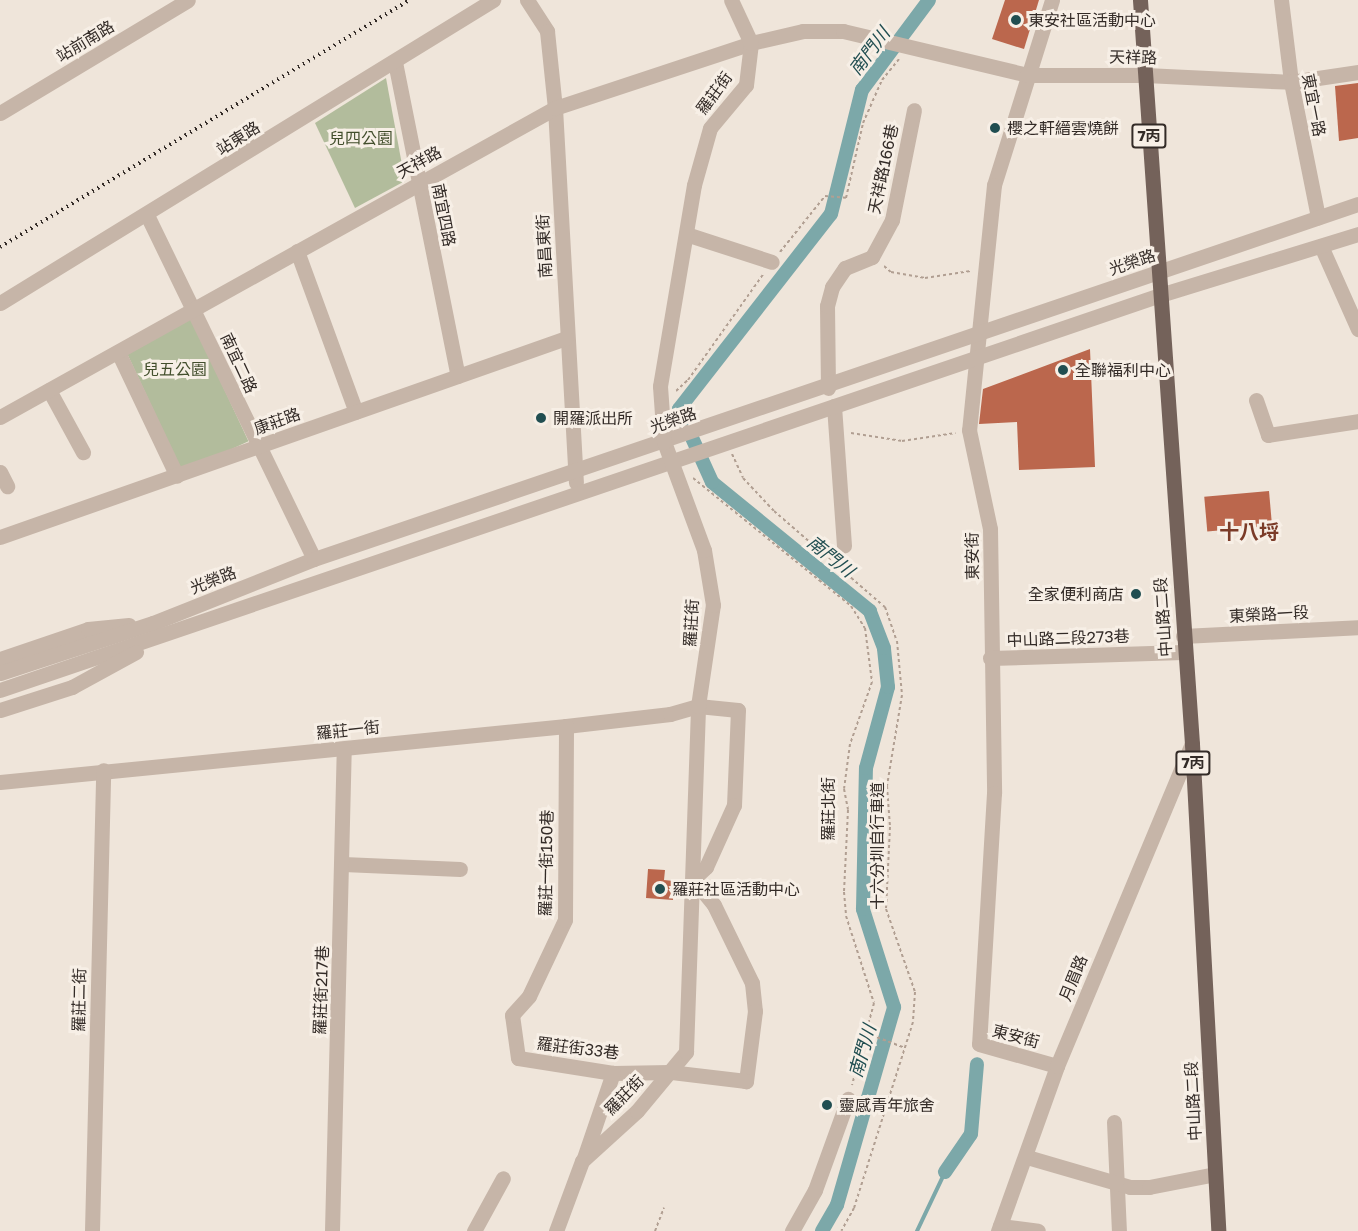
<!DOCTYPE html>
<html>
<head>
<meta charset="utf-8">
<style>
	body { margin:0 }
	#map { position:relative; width:1358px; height:1231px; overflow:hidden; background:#efe5da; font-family:"Golos Text","Noto Sans TC",sans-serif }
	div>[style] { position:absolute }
	.green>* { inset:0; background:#b2bc9c; transform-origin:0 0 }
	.stream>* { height:4px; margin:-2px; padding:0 2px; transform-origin:2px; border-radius:2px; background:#7ca8a9 }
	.canal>* { height:14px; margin:-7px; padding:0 7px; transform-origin:7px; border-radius:7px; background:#7ca8a9 }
	.building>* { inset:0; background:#bb674d; transform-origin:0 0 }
	.path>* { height:2px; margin-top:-1px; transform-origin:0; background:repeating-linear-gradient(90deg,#b19f92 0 3px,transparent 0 6px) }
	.minor>* { height:15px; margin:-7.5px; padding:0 7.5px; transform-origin:7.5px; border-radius:7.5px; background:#c6b5a8 }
	.major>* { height:15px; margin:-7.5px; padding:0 7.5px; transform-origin:7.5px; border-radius:7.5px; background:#74625a }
	.rail>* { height:4px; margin-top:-2px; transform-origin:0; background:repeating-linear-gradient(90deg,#332b27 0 1.5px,transparent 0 6px) }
	.dots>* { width:16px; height:16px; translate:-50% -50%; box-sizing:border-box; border:3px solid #f7efe6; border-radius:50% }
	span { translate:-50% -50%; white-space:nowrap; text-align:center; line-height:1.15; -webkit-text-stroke:6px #f7efe6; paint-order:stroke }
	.shield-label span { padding:2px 4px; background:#f7efe6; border:2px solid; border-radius:4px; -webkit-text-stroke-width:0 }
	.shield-label { font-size:15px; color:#332b27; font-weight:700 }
	.poi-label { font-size:16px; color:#332b27 }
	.left { translate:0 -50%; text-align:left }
	.right { translate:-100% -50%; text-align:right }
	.street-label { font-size:16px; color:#332b27 }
	.park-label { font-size:16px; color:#434f2d }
	.water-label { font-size:18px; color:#214e51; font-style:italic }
	.quarter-label { font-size:20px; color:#7b3b28; font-weight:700 }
</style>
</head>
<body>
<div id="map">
	<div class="green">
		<i style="clip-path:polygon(386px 78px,405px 181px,355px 208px,315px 123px)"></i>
		<i style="left:191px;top:318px;width:136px;height:73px;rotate:65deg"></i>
	</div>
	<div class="stream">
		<i style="left:917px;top:1231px;width:65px;rotate:-64.6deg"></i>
	</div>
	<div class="canal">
		<i style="left:945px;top:1172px;width:46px;rotate:-55.6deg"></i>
		<i style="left:971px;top:1134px;width:70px;rotate:-85.1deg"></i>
		<i style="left:822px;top:1231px;width:30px;rotate:-60deg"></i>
		<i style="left:837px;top:1205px;width:206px;rotate:-73.9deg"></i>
		<i style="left:894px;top:1007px;width:103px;rotate:-107.6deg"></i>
		<i style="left:863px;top:909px;width:141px;rotate:-88.8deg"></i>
		<i style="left:866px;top:768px;width:84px;rotate:-74.8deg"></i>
		<i style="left:888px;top:687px;width:39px;rotate:-96deg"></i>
		<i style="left:884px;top:648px;width:40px;rotate:-111deg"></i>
		<i style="left:870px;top:611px;width:204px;rotate:-140.8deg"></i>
		<i style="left:712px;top:482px;width:80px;rotate:-114.3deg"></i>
		<i style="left:679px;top:409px;width:247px;rotate:-52.1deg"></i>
		<i style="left:831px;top:214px;width:128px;rotate:-76deg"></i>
		<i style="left:862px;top:90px;width:112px;rotate:-53.3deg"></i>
	</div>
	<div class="building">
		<i style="clip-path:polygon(1005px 0,1039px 0,1024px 49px,992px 39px)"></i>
		<i style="clip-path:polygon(1358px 83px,1358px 138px,1339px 141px,1335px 86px)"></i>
		<i style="clip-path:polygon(1090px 349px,1095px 467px,1019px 470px,1017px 422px,979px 424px,983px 389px)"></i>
		<i style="left:1269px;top:491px;width:35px;height:65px;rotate:85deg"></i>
		<i style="clip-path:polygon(648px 869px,665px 870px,664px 880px,674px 881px,673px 900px,646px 898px)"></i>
	</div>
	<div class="path">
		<i style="left:780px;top:252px;width:72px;rotate:-51.2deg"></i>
		<i style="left:825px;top:196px;width:21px;rotate:5deg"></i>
		<i style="left:846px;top:198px;width:77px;rotate:-77.2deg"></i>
		<i style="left:863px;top:123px;width:47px;rotate:-66.2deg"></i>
		<i style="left:882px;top:80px;width:27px;rotate:-51deg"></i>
		<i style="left:884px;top:266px;width:9px;rotate:41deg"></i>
		<i style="left:891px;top:272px;width:35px;rotate:10deg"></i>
		<i style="left:925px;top:278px;width:46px;rotate:-8.8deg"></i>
		<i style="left:676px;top:391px;width:16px;rotate:-43deg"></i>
		<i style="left:688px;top:380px;width:131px;rotate:-54.6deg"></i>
		<i style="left:851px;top:433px;width:52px;rotate:8.9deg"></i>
		<i style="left:902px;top:441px;width:54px;rotate:-8.6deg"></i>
		<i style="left:732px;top:454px;width:26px;rotate:65deg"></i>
		<i style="left:743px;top:478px;width:45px;rotate:46.8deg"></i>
		<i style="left:774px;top:511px;width:147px;rotate:40.9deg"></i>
		<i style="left:885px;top:607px;width:36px;rotate:71deg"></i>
		<i style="left:897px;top:641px;width:54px;rotate:84.7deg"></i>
		<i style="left:902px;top:695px;width:92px;rotate:99.4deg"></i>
		<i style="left:887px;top:786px;width:41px;rotate:85.8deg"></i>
		<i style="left:890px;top:827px;width:82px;rotate:92.8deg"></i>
		<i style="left:886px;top:909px;width:88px;rotate:70.7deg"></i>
		<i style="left:915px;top:992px;width:30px;rotate:94deg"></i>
		<i style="left:913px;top:1022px;width:195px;rotate:107.6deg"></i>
		<i style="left:854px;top:1208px;width:26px;rotate:119deg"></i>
		<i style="left:693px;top:478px;width:203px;rotate:39deg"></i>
		<i style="left:851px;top:606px;width:26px;rotate:58deg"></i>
		<i style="left:865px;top:628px;width:54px;rotate:82.6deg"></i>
		<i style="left:872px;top:682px;width:66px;rotate:109.5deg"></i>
		<i style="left:850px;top:744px;width:45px;rotate:97.6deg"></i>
		<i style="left:844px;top:789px;width:21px;rotate:79deg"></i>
		<i style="left:848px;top:810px;width:82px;rotate:92.8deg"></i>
		<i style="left:844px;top:892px;width:24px;rotate:85deg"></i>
		<i style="left:846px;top:916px;width:91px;rotate:72.2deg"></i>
		<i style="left:874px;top:1003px;width:85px;rotate:105deg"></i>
		<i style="left:866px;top:1033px;width:42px;rotate:21deg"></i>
		<i style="left:655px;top:1231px;width:25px;rotate:-69deg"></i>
	</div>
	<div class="minor">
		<i style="left:527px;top:0;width:37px;rotate:57deg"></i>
		<i style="left:547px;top:31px;width:77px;rotate:84.1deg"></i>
		<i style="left:555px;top:108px;width:375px;rotate:86.8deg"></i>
		<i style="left:1052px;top:0;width:194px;rotate:107.4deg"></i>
		<i style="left:994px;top:185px;width:246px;rotate:95.8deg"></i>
		<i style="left:969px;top:430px;width:101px;rotate:78deg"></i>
		<i style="left:990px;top:529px;width:264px;rotate:89.1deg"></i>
		<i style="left:994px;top:793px;width:251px;rotate:93.4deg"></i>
		<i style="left:979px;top:1044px;width:81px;rotate:15.8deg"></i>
		<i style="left:1281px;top:0;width:83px;rotate:83deg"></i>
		<i style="left:1291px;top:82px;width:138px;rotate:78.7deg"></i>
		<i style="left:395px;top:62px;width:320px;rotate:78.7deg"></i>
		<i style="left:0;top:113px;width:219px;rotate:-31deg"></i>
		<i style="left:147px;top:215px;width:382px;rotate:64.1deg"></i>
		<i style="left:686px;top:234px;width:90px;rotate:18deg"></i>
		<i style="left:1321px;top:246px;width:91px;rotate:66deg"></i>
		<i style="left:297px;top:251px;width:171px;rotate:69.9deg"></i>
		<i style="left:0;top:303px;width:579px;rotate:-31.58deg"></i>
		<i style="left:118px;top:352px;width:137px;rotate:64.6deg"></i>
		<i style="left:828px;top:388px;width:82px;rotate:-90.7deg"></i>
		<i style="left:827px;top:306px;width:20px;rotate:-75deg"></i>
		<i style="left:832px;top:287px;width:23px;rotate:-56deg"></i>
		<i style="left:845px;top:268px;width:29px;rotate:-22deg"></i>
		<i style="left:872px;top:257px;width:42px;rotate:-61.6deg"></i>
		<i style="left:892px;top:220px;width:112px;rotate:-78.7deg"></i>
		<i style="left:49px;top:390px;width:71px;rotate:61.3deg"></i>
		<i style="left:1256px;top:400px;width:37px;rotate:71deg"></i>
		<i style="left:1268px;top:435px;width:91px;rotate:-8.8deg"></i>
		<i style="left:834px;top:406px;width:140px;rotate:85.9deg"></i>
		<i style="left:0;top:417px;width:635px;rotate:-29.11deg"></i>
		<i style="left:555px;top:108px;width:206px;rotate:-18.3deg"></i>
		<i style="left:751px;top:43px;width:53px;rotate:-13deg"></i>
		<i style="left:803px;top:31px;width:40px"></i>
		<i style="left:843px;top:31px;width:189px;rotate:13.4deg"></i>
		<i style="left:1027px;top:75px;width:118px"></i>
		<i style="left:1145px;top:75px;width:146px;rotate:2.7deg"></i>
		<i style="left:1291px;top:82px;width:68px;rotate:-8.5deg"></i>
		<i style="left:0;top:472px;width:16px;rotate:63deg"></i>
		<i style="left:0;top:537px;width:600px;rotate:-19.37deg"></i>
		<i style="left:1183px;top:636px;width:175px;rotate:-2.9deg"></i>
		<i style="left:990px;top:658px;width:193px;rotate:-1.8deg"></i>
		<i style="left:0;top:659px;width:93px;rotate:-18.8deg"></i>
		<i style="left:88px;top:629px;width:41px;rotate:-5.6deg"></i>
		<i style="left:0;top:673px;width:161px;rotate:-18.1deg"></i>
		<i style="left:153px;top:623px;width:173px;rotate:-21.7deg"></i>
		<i style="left:314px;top:559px;width:1103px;rotate:-18.78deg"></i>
		<i style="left:0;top:690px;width:1225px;rotate:-18.8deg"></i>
		<i style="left:1160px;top:295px;width:207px;rotate:-17.1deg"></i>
		<i style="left:0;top:710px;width:76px;rotate:-17.7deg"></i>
		<i style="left:72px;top:687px;width:73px;rotate:-28.7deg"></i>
		<i style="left:0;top:782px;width:569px;rotate:-5.65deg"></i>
		<i style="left:566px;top:726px;width:105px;rotate:-6.6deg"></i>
		<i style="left:670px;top:714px;width:29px;rotate:-16deg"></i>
		<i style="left:698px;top:706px;width:40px;rotate:5.7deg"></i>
		<i style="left:738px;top:710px;width:95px;rotate:92.4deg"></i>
		<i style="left:734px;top:805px;width:68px;rotate:114.3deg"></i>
		<i style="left:706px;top:867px;width:18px;rotate:137deg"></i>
		<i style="left:693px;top:879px;width:33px;rotate:51deg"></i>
		<i style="left:714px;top:905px;width:87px;rotate:64deg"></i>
		<i style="left:752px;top:983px;width:28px;rotate:84deg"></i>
		<i style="left:755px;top:1011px;width:71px;rotate:97.3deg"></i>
		<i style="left:746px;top:1081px;width:77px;rotate:-173.2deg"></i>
		<i style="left:670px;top:1072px;width:57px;rotate:179deg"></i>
		<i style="left:613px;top:1073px;width:96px;rotate:-171deg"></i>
		<i style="left:518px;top:1058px;width:43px;rotate:-97.9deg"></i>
		<i style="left:512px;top:1015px;width:25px;rotate:-48deg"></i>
		<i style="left:529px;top:996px;width:84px;rotate:-64.7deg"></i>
		<i style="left:565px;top:920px;width:194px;rotate:-89.7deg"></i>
		<i style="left:343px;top:864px;width:117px;rotate:2.4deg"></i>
		<i style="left:1114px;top:1122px;width:109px;rotate:87.4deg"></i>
		<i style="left:1027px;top:1157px;width:107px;rotate:16.2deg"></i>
		<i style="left:1130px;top:1187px;width:19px"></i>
		<i style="left:1149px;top:1187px;width:67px;rotate:-11.1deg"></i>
		<i style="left:584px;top:1158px;width:90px;rotate:-71.2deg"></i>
		<i style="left:1000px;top:1226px;width:38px;rotate:7deg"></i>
		<i style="left:92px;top:1231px;width:461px;rotate:-88.6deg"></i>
		<i style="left:332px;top:1231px;width:482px;rotate:-88.6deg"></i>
		<i style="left:474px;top:1231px;width:60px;rotate:-61.3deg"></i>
		<i style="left:556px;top:1231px;width:75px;rotate:-69.6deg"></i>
		<i style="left:582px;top:1161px;width:74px;rotate:-42.3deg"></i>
		<i style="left:637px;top:1111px;width:77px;rotate:-50.3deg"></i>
		<i style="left:686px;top:1052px;width:346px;rotate:-88deg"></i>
		<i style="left:698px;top:706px;width:102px;rotate:-81.6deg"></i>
		<i style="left:713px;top:605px;width:56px;rotate:-99.3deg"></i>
		<i style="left:704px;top:550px;width:115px;rotate:-110.3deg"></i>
		<i style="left:664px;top:442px;width:56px;rotate:-94.1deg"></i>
		<i style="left:660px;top:386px;width:204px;rotate:-80.4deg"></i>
		<i style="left:694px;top:185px;width:59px;rotate:-74.3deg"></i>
		<i style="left:710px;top:128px;width:56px;rotate:-50.1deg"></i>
		<i style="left:746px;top:85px;width:42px;rotate:-83.2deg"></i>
		<i style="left:751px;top:43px;width:47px;rotate:-114.9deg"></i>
		<i style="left:792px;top:1231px;width:47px;rotate:-60.7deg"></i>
		<i style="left:815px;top:1190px;width:97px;rotate:-70.1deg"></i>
		<i style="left:998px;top:1231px;width:175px;rotate:-70.3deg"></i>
		<i style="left:1057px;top:1066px;width:349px;rotate:-67.3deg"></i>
	</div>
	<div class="major">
		<i style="left:1140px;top:0;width:746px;rotate:86deg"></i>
		<i style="left:1192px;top:744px;width:488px;rotate:86.9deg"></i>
	</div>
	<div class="rail">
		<i style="left:0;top:247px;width:479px;rotate:-31.1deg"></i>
	</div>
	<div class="dots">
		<i style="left:1016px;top:20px;background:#214e51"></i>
		<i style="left:995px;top:128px;background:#214e51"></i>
		<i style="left:1063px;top:370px;background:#214e51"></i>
		<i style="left:541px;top:418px;background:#214e51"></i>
		<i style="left:1136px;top:594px;background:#214e51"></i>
		<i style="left:660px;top:889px;background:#214e51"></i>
		<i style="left:827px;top:1105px;background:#214e51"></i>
	</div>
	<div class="shield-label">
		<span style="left:1149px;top:136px">7丙</span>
		<span style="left:1193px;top:763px">7丙</span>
	</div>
	<div class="poi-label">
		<span class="left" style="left:1028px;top:20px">東安社區活動中心</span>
		<span class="left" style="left:1007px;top:128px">櫻之軒縉雲燒餅</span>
		<span class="left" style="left:1075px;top:370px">全聯福利中心</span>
		<span class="left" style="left:553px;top:418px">開羅派出所</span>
		<span class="right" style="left:1124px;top:594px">全家便利商店</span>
		<span class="left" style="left:672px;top:889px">羅莊社區活動中心</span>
		<span class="left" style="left:839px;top:1105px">靈感青年旅舍</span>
	</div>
	<div class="street-label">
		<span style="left:85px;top:41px;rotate:-31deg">站前南路</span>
		<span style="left:1133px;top:57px;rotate:1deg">天祥路</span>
		<span style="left:714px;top:93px;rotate:-54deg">羅莊街</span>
		<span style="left:1314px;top:105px;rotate:79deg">東宜一路</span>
		<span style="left:238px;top:138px;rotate:-32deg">站東路</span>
		<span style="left:419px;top:162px;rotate:-29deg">天祥路</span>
		<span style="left:883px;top:169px;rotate:-78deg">天祥路166巷</span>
		<span style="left:444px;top:215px;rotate:79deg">南宜四路</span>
		<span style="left:544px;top:246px;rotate:-93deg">南昌東街</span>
		<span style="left:1132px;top:262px;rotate:-19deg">光榮路</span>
		<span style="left:239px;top:363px;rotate:65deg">南宜二路</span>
		<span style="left:673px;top:420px;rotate:-19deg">光榮路</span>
		<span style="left:277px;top:421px;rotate:-20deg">康莊路</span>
		<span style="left:972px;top:556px;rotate:-91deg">東安街</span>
		<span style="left:213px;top:580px;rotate:-21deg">光榮路</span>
		<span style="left:1269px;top:614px;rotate:-3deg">東榮路一段</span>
		<span style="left:1163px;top:617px;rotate:-94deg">中山路二段</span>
		<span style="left:691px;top:623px;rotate:-87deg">羅莊街</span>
		<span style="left:1068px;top:638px;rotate:-2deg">中山路二段273巷</span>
		<span style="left:348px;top:730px;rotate:-6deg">羅莊一街</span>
		<span style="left:828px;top:809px;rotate:-90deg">羅莊北街</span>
		<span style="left:877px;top:846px;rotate:-90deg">十六分圳自行車道</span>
		<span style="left:546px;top:863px;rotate:-89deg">羅莊一街150巷</span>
		<span style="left:1073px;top:978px;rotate:-68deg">月眉路</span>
		<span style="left:321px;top:990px;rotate:-88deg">羅莊街217巷</span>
		<span style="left:79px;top:1000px;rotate:-89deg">羅莊二街</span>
		<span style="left:1016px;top:1036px;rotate:15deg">東安街</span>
		<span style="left:578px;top:1048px;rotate:7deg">羅莊街33巷</span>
		<span style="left:624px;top:1095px;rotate:-46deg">羅莊街</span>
		<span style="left:1193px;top:1101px;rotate:-93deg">中山路二段</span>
	</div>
	<div class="park-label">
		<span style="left:361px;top:138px">兒四公園</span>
		<span style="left:175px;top:369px">兒五公園</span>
	</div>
	<div class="water-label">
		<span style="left:869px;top:51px;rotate:-53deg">南門川</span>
		<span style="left:831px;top:556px;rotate:39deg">南門川</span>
		<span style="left:862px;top:1051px;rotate:-74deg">南門川</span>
	</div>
	<div class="quarter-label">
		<span style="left:1249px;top:531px">十八埒</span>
	</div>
</div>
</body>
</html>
